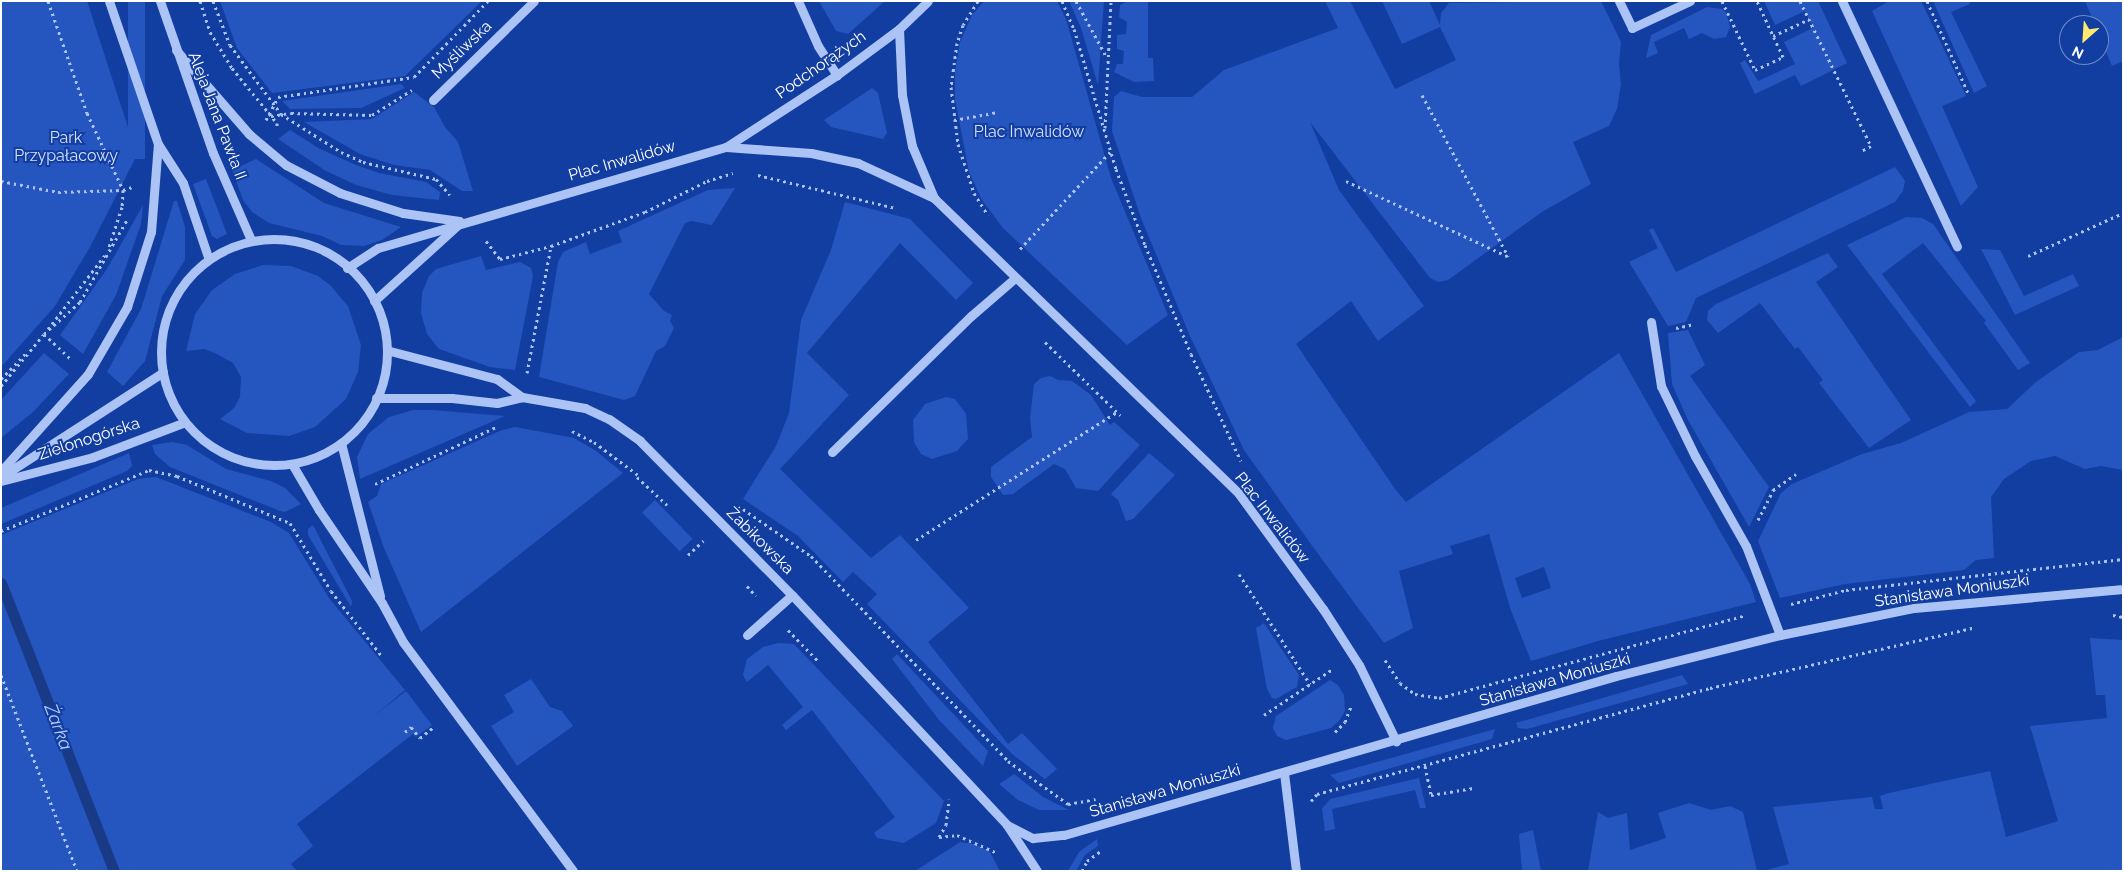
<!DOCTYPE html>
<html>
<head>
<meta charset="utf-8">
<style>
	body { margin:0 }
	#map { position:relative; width:2124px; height:872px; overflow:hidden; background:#123da1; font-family:Raleway,sans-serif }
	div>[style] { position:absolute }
	.green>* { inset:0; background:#2556bf; transform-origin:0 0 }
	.stream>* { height:11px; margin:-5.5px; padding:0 5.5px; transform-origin:5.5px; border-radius:5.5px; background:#193a87 }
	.path>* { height:3px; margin-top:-1.5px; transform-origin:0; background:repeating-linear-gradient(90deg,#abc3f5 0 2.5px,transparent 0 6.5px) }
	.minor>* { height:9px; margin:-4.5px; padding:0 4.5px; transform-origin:4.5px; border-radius:4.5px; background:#abc3f5 }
	.minor>.ring { margin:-4.5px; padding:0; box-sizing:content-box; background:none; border:9px solid #abc3f5; border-radius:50% }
	span { translate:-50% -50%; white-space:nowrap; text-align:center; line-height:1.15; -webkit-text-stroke:4px #123da1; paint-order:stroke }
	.street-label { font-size:16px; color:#fff }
	.park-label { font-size:16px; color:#d4e1fe }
	.water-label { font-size:18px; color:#b8cefb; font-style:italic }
	.frame { position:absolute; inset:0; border:2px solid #fff; pointer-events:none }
	.north { position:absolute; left:2059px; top:15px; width:50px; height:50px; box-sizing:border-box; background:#123da1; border:1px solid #718bc7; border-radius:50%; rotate:206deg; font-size:14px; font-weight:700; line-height:20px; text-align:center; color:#fff }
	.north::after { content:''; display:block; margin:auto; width:18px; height:22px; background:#ffe96f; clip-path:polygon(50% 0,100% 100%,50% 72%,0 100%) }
</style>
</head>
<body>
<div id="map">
	<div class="green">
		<i style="clip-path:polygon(1px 1px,87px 1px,137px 155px,90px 247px,55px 306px,1px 367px)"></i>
		<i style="left:128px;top:1px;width:17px;height:158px"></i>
		<i style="clip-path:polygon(220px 1px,482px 1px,405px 76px,272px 93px,237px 48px)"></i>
		<i style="clip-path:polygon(819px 1px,885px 1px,848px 34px,836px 31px)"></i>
		<i style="clip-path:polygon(984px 1px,1057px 1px,1066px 19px,1111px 178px,1168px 315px,1127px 345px,1003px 228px,982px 200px,969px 172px,955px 99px,955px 72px,960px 42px,972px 15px)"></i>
		<i style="clip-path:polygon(1069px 1px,1104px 1px,1098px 85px,1081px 28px)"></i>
		<i style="clip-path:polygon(1128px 1px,1148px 1px,1148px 58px,1153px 58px,1154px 81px,1134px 82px,1114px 72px,1117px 64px,1123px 64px,1124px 51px,1117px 49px,1117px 35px,1126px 34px,1127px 22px,1119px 17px,1120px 5px)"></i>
		<i style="clip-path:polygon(evenodd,1325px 1px,1350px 1px,1395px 89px,1456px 60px,1440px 27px,1402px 44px,1382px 1px,1429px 1px,1440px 25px,1441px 13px,1449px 3px,1601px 1px,1621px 42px,1619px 64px,1621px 84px,1617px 109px,1609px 126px,1573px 142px,1591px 184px,1542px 212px,1448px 280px,1438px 282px,1430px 278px,1310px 122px,1339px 190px,1424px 306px,1378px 341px,1351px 301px,1296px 344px,1395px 489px,1406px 502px,1619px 353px,1750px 584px,1756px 602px,1598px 641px,1531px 661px,1510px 608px,1489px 534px,1450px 546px,1453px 554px,1399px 571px,1413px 628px,1384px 643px,1313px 547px,1244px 450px,1190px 336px,1141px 218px,1112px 131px,1114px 97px,1121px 91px,1142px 97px,1192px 97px,1224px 70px,1338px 28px,1325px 1px,1544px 567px,1551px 588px,1522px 598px,1515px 578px,1544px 567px)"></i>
		<i style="clip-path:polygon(1764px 1px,1818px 1px,1847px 63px,1801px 86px,1795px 75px,1755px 94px,1740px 63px,1745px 60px,1758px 81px,1795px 64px,1784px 42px,1813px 28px,1805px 11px,1775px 25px)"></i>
		<i style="clip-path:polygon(1889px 1px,1921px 1px,1966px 96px,1942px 106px,1978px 187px,1961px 206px,1872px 11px)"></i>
		<i style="clip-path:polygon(1933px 1px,1969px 1px,1970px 4px,1951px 12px,1987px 86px,1974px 93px)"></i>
		<i style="clip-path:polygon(2085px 1px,2123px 1px,2123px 61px,2112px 66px,2099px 35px,2099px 25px,2095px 25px)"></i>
		<i style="clip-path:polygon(1707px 7px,1722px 9px,1726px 12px,1730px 27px,1726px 37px,1714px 39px,1702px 33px,1689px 39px,1684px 28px,1654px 42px,1658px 53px,1646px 58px,1651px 35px)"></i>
		<i style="clip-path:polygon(401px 84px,405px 88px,361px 108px,290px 109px,282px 101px)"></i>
		<i style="clip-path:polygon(872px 88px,878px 93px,887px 133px,883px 139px,831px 127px,824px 120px)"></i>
		<i style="clip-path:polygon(414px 92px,434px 107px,445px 127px,458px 142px,473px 191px,462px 191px,430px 170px,394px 165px,360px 154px,304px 122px,372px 119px)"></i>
		<i style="clip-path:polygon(290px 130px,320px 149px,356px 165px,379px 173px,426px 182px,440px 192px,439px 200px,392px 195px,356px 185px,326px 171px,278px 139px)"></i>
		<i style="clip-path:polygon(256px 159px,324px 203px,401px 227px,382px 240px,364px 246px,341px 245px,322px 236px,269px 223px,252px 212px,243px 200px,232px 170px)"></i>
		<i style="clip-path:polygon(1895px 167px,1905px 181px,1903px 191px,1895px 202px,1696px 298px,1686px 322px,1668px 326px,1629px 262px,1658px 248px,1649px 230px,1653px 228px,1676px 272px)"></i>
		<i style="clip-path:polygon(206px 179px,227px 234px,217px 239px,212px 236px,193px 184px)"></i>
		<i style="clip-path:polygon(735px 188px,712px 225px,691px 221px,685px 223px,649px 294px,664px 311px,672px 315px,670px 321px,674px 328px,665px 346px,656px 351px,635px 396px,624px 400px,539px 377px,558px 262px,563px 252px,586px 242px,590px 254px,622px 242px,618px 231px,708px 190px)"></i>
		<i style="clip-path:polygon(174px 201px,177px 201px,185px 227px,185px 260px,162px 296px,145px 361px,123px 386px,107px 372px,141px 309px)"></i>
		<i style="clip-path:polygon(845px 202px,910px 219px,973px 283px,956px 300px,900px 243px,807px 353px,849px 395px,780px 469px,871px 558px,900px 535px,969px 608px,928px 642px,1008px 744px,1022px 733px,1057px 769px,1045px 779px,1012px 754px,867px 604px,877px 594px,853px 572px,843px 582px,798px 536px,743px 499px,776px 446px,789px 413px,801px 320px,831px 250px)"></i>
		<i style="clip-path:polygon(143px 205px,141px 224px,116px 295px,83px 354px,60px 335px,107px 269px)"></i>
		<i style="clip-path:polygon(1906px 217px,1922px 218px,1933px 224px,2030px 363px,2018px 370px,1984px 323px,1986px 321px,1923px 243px,1882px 274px,1976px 401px,1970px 407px,1847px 245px)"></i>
		<i style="clip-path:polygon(1981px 249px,2000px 250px,2024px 296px,2073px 274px,2079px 286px,2015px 315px)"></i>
		<i style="clip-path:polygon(1828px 253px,1838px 267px,1816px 282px,1911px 420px,1869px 448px,1819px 383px,1823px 380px,1798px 347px,1795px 349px,1760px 303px,1718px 333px,1707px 320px,1708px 311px,1716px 304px)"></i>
		<i style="clip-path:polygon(481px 256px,486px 270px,520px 262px,531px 268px,533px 276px,515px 370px,490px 367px,439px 349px,427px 334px,421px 313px,422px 293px,429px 276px,436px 269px)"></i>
		<i style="clip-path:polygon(263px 265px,291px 266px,318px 276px,330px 285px,348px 306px,361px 345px,358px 372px,346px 399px,315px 427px,289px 436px,247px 433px,220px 419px,234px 408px,240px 397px,241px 377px,233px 363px,215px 353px,204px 349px,186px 351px,195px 314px,212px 290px,235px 274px)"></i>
		<i style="clip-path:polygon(1688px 330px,1705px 365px,1690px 376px,1769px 487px,1749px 527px,1688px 420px,1672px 384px,1668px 333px)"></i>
		<i style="clip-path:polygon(2123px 337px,2123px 470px,2101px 466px,2085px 469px,2055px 456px,2031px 461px,2004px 479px,1991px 497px,1994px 558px,1976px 560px,1964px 570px,1845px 584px,1780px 598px,1758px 541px,1781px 493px,1792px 484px,1862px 454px,1901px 443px,1969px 412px,2007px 409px,2036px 382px,2079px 352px,2098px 350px)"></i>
		<i style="clip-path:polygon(44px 353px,69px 374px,33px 412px,1px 438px,1px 400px)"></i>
		<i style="clip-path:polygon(1050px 376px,1058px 380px,1072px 381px,1091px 395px,1110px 425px,1114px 422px,1140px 445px,1098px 491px,1076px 488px,1065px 469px,1054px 464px,1013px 494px,1003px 495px,991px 477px,991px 467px,1032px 437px,1030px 418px,1034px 384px,1041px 378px)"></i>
		<i style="clip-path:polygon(946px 397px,955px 399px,966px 414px,968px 439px,957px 451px,932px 459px,921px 454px,914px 442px,913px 420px,925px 404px)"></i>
		<i style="clip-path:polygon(413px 410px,432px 410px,505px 416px,360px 479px,357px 457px,368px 434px,389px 417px)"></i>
		<i style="clip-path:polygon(515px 427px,574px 438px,596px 451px,623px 473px,421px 632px,384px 548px,368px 502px,377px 496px,381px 484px,502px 430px)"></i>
		<i style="clip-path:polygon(172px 442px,187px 445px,226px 469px,271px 481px,285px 488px,301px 504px,285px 512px,280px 511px,170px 467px,155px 454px,152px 445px)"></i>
		<i style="clip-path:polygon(129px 453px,132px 466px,127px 471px,1px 524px,1px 508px)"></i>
		<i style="clip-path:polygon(1149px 453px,1175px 475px,1133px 519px,1126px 521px,1118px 500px,1111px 494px)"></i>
		<i style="clip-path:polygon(156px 477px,271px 522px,289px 533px,329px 598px,405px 690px,374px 716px,406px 691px,432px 725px,416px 737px,413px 734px,297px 824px,313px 846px,291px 864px,297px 871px,1px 871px,1px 535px,138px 479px)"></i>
		<i style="left:655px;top:500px;width:54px;height:18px;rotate:46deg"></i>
		<i style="clip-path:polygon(313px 525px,352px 601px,351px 607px,308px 535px,308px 529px)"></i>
		<i style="clip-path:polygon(1264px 623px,1299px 675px,1297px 687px,1276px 699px,1272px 698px,1267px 689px,1256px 628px)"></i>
		<i style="clip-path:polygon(2090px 638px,2123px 640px,2123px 871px,1762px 871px,1789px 864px,1773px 807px,1872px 797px,1875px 809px,1883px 809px,1880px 796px,1889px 793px,1990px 771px,2006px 837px,2058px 821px,2030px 726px,2107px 718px,2105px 695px,2096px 695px)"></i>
		<i style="clip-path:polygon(778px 643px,794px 644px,944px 801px,936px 823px,904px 843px,877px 838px,874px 833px,895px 817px,812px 710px,786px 730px,782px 725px,803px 707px,768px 665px,747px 682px,743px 675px,747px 659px,763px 647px)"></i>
		<i style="clip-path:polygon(897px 654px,988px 751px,983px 766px,939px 720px,892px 659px)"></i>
		<i style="clip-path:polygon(1682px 675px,1688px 684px,1527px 729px,1518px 728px,1516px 723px)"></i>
		<i style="clip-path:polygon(531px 679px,550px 707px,562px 711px,573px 726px,517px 766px,491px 726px,514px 712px,504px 695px)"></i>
		<i style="clip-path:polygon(1330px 680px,1338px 685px,1344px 695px,1345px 711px,1339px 721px,1331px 728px,1286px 740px,1277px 736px,1273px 728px,1276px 716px)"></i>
		<i style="clip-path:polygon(1495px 729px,1492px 739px,1339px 783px,1330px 775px)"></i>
		<i style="clip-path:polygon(1014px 774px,1043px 797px,1069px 810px,1039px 810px,1018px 800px,999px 784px)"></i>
		<i style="clip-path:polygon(1419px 778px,1426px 808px,1420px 808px,1415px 790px,1332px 809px,1335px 829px,1325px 831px,1322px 809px,1330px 799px)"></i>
		<i style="clip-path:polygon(1689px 803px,1711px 810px,1730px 806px,1743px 812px,1757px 871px,1588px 871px,1598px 812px,1608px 818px,1627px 813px,1630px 850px,1666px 838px,1658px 813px)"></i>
		<i style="clip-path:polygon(1533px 830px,1541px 871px,1522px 871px,1519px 834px)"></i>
		<i style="clip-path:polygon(1097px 839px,1098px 846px,1085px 855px,1076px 871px,1068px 871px,1079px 852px)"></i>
		<i style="clip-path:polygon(960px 842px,975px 844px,990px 852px,1000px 871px,915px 871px)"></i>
	</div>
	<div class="stream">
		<i style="left:1px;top:583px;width:309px;rotate:68.6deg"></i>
	</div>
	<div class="path">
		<i style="left:48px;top:1px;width:119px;rotate:70.8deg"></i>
		<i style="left:87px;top:113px;width:85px;rotate:64.9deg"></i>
		<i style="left:123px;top:190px;width:9px;rotate:-18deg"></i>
		<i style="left:200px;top:1px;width:33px;rotate:72deg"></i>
		<i style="left:210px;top:32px;width:42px;rotate:58.6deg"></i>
		<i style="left:232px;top:68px;width:71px;rotate:50.7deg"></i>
		<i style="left:277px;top:123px;width:4px;rotate:90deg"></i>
		<i style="left:213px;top:1px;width:47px;rotate:68.9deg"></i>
		<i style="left:230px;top:45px;width:86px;rotate:53.5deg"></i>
		<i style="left:281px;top:114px;width:71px;rotate:32.3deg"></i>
		<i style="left:341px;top:152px;width:24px;rotate:24deg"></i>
		<i style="left:363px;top:162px;width:75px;rotate:13.1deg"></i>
		<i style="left:436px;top:179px;width:21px;rotate:49deg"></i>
		<i style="left:978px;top:1px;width:28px;rotate:122deg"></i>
		<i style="left:963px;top:25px;width:19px;rotate:108deg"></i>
		<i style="left:957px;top:43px;width:44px;rotate:97.8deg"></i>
		<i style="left:951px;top:87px;width:57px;rotate:83deg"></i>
		<i style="left:958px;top:144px;width:52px;rotate:71.9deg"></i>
		<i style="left:974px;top:193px;width:26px;rotate:58deg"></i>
		<i style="left:1062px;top:1px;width:30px;rotate:67deg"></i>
		<i style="left:1074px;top:29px;width:146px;rotate:73.3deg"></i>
		<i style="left:1116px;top:169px;width:81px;rotate:69.1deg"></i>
		<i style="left:1145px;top:245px;width:118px;rotate:67.1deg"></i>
		<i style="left:1191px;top:354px;width:118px;rotate:65deg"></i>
		<i style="left:1076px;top:1px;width:63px;rotate:61.4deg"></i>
		<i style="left:1722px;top:1px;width:76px;rotate:64.4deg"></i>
		<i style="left:1755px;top:70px;width:31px;rotate:-25deg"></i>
		<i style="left:1783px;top:57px;width:62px;rotate:-114.9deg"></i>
		<i style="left:1800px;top:1px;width:161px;rotate:63.9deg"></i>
		<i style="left:1871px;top:146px;width:11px;rotate:153deg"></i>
		<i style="left:1927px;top:1px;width:103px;rotate:65.9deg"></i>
		<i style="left:1773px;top:36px;width:40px;rotate:-25deg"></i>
		<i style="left:1422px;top:95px;width:183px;rotate:61.9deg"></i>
		<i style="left:271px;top:116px;width:20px;rotate:-9deg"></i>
		<i style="left:291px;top:113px;width:81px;rotate:1.4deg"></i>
		<i style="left:372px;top:115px;width:47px;rotate:-32deg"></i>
		<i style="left:266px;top:120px;width:26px;rotate:-62deg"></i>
		<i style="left:278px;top:97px;width:137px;rotate:-8.4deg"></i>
		<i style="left:414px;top:77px;width:106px;rotate:-45.8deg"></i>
		<i style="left:954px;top:120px;width:45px;rotate:-10.3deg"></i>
		<i style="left:1105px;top:128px;width:127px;rotate:-87.3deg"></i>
		<i style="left:758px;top:175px;width:141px;rotate:13.5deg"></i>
		<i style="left:1px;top:181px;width:58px;rotate:10.9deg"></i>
		<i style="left:58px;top:192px;width:65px;rotate:-1.8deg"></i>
		<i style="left:123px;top:190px;width:17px;rotate:93deg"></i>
		<i style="left:122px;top:207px;width:42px;rotate:108deg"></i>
		<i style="left:1346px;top:181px;width:178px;rotate:25deg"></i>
		<i style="left:486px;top:241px;width:23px;rotate:52deg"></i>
		<i style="left:500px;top:259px;width:53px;rotate:-14.3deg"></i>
		<i style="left:551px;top:246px;width:100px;rotate:-19.9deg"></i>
		<i style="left:645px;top:212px;width:69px;rotate:-26.6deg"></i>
		<i style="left:707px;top:181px;width:27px;rotate:-17deg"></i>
		<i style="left:1020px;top:249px;width:134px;rotate:-47.1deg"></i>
		<i style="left:2028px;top:256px;width:104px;rotate:-24.4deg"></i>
		<i style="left:1676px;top:328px;width:19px;rotate:-12deg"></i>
		<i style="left:48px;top:329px;width:93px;rotate:-52.4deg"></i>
		<i style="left:44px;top:334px;width:37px;rotate:43deg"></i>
		<i style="left:1045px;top:342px;width:105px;rotate:44.2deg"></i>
		<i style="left:527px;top:373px;width:129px;rotate:-79.3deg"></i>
		<i style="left:1px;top:379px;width:35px;rotate:-46deg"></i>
		<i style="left:1px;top:386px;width:67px;rotate:-50.4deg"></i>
		<i style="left:44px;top:334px;width:48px;rotate:-41.6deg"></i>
		<i style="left:80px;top:302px;width:95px;rotate:-60.2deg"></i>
		<i style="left:572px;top:431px;width:25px;rotate:27deg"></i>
		<i style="left:594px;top:442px;width:55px;rotate:36.9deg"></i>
		<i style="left:637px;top:477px;width:41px;rotate:43deg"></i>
		<i style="left:375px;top:484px;width:134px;rotate:-25.2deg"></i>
		<i style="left:743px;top:509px;width:83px;rotate:34.7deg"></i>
		<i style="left:811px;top:556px;width:284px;rotate:46.1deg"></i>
		<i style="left:1008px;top:761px;width:74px;rotate:35.6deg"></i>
		<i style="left:1068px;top:804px;width:28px;rotate:-10deg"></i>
		<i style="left:1758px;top:520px;width:34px;rotate:-63deg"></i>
		<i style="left:1773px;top:490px;width:28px;rotate:-35deg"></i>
		<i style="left:1px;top:531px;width:160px;rotate:-22.4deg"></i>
		<i style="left:149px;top:470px;width:29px;rotate:12deg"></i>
		<i style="left:177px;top:476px;width:122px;rotate:22.6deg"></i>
		<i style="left:290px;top:523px;width:79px;rotate:58.9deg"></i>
		<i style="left:331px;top:591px;width:81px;rotate:52deg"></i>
		<i style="left:916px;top:540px;width:238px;rotate:-32.5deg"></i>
		<i style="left:688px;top:555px;width:21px;rotate:-43deg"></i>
		<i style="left:1239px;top:574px;width:131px;rotate:57.2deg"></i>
		<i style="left:747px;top:586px;width:13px;rotate:48deg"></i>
		<i style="left:1791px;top:604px;width:57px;rotate:-14.3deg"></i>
		<i style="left:1846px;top:590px;width:279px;rotate:-6.4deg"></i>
		<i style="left:2113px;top:615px;width:10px;rotate:11deg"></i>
		<i style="left:788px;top:630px;width:45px;rotate:45.9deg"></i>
		<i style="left:1385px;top:660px;width:27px;rotate:57deg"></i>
		<i style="left:1400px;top:683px;width:19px;rotate:36deg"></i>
		<i style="left:1415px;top:694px;width:24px;rotate:9deg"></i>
		<i style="left:1439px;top:698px;width:318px;rotate:-15.1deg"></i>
		<i style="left:1px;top:675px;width:210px;rotate:68.8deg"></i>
		<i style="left:1264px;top:715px;width:84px;rotate:-33.9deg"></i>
		<i style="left:405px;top:732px;width:8px;rotate:-40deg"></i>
		<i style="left:411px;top:727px;width:14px;rotate:51deg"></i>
		<i style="left:420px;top:738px;width:19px;rotate:-39deg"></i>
		<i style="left:1335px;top:732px;width:14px;rotate:-45deg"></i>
		<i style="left:1345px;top:722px;width:17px;rotate:-69deg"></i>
		<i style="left:1425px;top:766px;width:30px;rotate:78deg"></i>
		<i style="left:1431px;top:795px;width:43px;rotate:-9.5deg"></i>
		<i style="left:1311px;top:801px;width:9px;rotate:-49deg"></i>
		<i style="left:1317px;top:794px;width:407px;rotate:-15.1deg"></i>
		<i style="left:1710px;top:688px;width:270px;rotate:-12.9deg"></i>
		<i style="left:939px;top:837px;width:18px;rotate:-6deg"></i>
		<i style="left:957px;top:835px;width:42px;rotate:24.1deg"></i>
		<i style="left:939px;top:837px;width:14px;rotate:-60deg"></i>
		<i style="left:946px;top:825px;width:26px;rotate:-83deg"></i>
		<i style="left:1082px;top:871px;width:11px;rotate:-63deg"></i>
		<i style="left:1087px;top:861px;width:17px;rotate:-36deg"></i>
	</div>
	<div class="minor">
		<i style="left:109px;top:1px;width:151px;rotate:71.1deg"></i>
		<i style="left:158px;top:144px;width:46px;rotate:57.3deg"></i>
		<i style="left:183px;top:183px;width:78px;rotate:71.3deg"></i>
		<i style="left:160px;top:1px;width:161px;rotate:70.8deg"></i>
		<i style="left:213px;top:153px;width:95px;rotate:66.4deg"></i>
		<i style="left:798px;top:1px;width:49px;rotate:66deg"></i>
		<i style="left:818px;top:46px;width:35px;rotate:57deg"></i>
		<i style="left:1619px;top:1px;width:30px;rotate:64deg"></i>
		<i style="left:1632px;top:28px;width:64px;rotate:-25deg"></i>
		<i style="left:1842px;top:1px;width:271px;rotate:64.9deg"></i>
		<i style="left:899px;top:29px;width:66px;rotate:87.4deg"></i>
		<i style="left:902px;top:95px;width:52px;rotate:78.9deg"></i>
		<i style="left:912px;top:146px;width:56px;rotate:67.1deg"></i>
		<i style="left:934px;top:198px;width:425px;rotate:44.1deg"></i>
		<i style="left:1239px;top:494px;width:142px;rotate:53.9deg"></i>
		<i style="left:1323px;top:609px;width:67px;rotate:57.3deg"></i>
		<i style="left:1359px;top:665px;width:85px;rotate:64deg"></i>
		<i style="left:176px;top:50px;width:111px;rotate:49deg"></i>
		<i style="left:249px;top:134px;width:48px;rotate:40deg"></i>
		<i style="left:286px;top:165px;width:61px;rotate:27.4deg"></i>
		<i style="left:340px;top:193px;width:66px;rotate:17.6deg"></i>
		<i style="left:403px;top:213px;width:57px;rotate:8.1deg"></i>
		<i style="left:433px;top:100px;width:141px;rotate:-44.4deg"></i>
		<i style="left:726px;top:147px;width:132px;rotate:-33deg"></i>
		<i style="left:837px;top:75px;width:77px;rotate:-36.6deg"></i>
		<i style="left:899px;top:29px;width:40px;rotate:-44deg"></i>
		<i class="ring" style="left:161px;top:239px;width:217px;height:217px"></i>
		<i style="left:347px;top:268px;width:37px;rotate:-33deg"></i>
		<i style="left:378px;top:248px;width:362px;rotate:-16.2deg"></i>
		<i style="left:726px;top:147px;width:85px;rotate:4deg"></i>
		<i style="left:811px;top:153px;width:48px;rotate:12deg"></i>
		<i style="left:858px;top:163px;width:84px;rotate:24.7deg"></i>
		<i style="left:374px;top:301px;width:115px;rotate:-42.2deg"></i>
		<i style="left:1651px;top:322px;width:65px;rotate:81.1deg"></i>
		<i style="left:1661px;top:386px;width:78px;rotate:64.1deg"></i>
		<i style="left:1695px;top:456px;width:103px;rotate:60.5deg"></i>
		<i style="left:1746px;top:546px;width:95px;rotate:69.1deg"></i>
		<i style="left:390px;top:351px;width:111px;rotate:14.7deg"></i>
		<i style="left:497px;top:379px;width:31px;rotate:36deg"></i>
		<i style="left:376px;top:398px;width:76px"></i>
		<i style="left:452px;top:398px;width:45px;rotate:6.3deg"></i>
		<i style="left:497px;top:403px;width:26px;rotate:-13deg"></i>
		<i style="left:522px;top:397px;width:64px;rotate:9.9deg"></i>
		<i style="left:585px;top:408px;width:26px;rotate:25deg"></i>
		<i style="left:609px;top:419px;width:38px;rotate:35deg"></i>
		<i style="left:640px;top:441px;width:216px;rotate:45.4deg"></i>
		<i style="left:792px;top:595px;width:315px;rotate:46.9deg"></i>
		<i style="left:1007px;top:825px;width:55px;rotate:56.9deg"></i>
		<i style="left:341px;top:443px;width:158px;rotate:75.7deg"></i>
		<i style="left:832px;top:452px;width:194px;rotate:-44.4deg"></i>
		<i style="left:971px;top:316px;width:58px;rotate:-40.8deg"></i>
		<i style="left:292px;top:464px;width:53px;rotate:59.6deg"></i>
		<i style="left:319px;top:510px;width:112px;rotate:55.9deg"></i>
		<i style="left:382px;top:603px;width:44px;rotate:61.7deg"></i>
		<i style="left:403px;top:642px;width:285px;rotate:53.4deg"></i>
		<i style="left:1px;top:471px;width:130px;rotate:-48.1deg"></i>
		<i style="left:88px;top:374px;width:78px;rotate:-59.8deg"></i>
		<i style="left:127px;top:307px;width:79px;rotate:-72.3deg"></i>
		<i style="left:151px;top:232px;width:88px;rotate:-85.5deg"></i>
		<i style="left:1px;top:477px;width:193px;rotate:-32.9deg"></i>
		<i style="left:1px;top:481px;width:95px;rotate:-14.6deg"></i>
		<i style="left:93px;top:457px;width:98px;rotate:-20.8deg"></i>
		<i style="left:747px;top:635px;width:60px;rotate:-41.6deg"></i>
		<i style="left:1284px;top:773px;width:99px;rotate:83deg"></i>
		<i style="left:1007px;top:825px;width:29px;rotate:27deg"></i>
		<i style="left:1033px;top:838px;width:31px;rotate:-6deg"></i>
		<i style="left:1064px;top:835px;width:574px;rotate:-16.07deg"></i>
		<i style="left:1616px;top:676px;width:169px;rotate:-14deg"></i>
		<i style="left:1780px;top:635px;width:137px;rotate:-11.4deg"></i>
		<i style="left:1914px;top:608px;width:210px;rotate:-5.2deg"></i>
	</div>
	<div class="street-label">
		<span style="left:462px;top:50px;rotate:-44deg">Myśliwska</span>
		<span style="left:821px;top:65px;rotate:-35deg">Podchorążych</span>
		<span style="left:217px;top:116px;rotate:69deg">Aleja Jana Pawła II</span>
		<span style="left:622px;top:161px;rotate:-16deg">Plac Inwalidów</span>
		<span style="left:89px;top:439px;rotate:-18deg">Zielonogórska</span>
		<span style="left:1272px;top:518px;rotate:52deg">Plac Inwalidów</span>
		<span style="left:760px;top:541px;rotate:45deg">Żabikowska</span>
		<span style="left:1952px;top:591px;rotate:-8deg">Stanisława Moniuszki</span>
		<span style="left:1555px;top:680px;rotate:-16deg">Stanisława Moniuszki</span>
		<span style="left:1165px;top:791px;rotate:-16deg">Stanisława Moniuszki</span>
	</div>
	<div class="park-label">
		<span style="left:1029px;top:132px">Plac Inwalidów</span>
		<span style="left:66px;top:147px">Park<br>Przypałacowy</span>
	</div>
	<div class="water-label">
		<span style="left:58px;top:727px;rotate:69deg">Żarka</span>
	</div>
	<div class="frame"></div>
	<div class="north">N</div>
</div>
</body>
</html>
